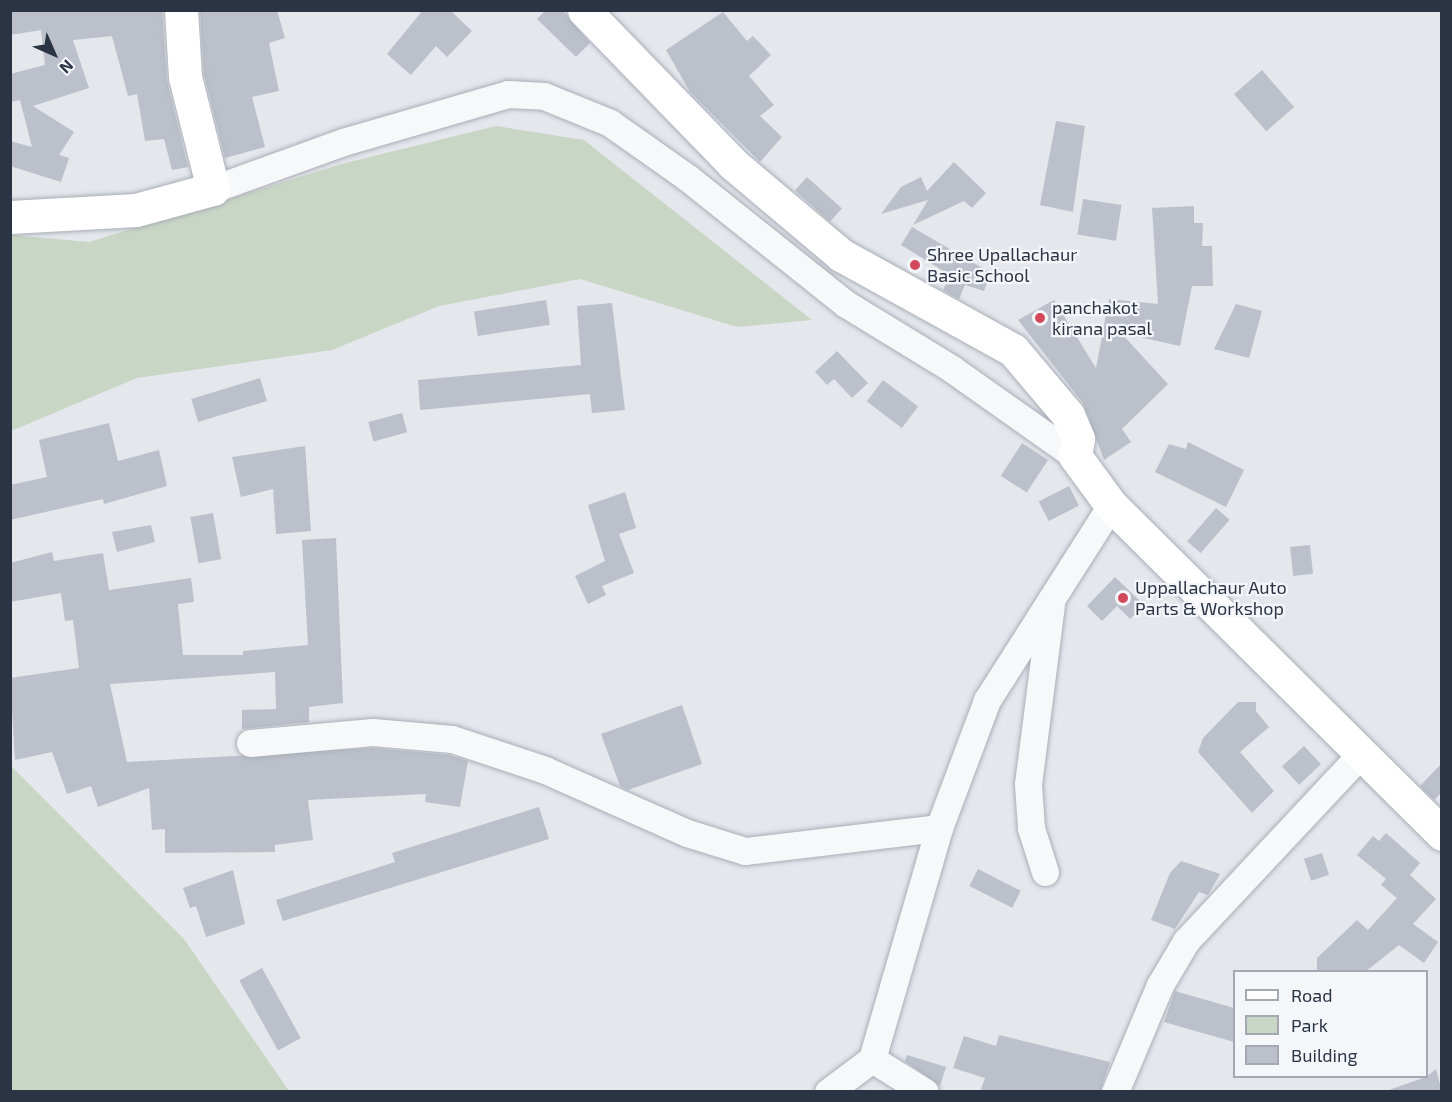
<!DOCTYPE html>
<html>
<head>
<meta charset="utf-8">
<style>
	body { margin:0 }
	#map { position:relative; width:1452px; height:1102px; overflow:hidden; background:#e4e7ec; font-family:"Exo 2",sans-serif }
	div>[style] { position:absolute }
	.green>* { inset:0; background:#c9d6c5 }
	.building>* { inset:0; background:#bbc0ca; transform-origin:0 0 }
	.roads { filter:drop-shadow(0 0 2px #a9aeb7) drop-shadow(0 0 2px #a9aeb7) }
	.street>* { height:27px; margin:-13.5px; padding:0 13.5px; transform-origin:13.5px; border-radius:13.5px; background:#f7f8fa }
	.secondary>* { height:33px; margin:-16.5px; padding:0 16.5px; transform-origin:16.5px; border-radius:16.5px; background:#fff }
	.primary>* { height:33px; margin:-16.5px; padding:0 16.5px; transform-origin:16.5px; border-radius:16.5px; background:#fff }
	.dots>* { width:16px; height:16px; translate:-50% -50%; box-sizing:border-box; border:3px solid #f4f6f9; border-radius:50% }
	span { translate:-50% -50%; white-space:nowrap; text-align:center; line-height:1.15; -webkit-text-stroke:4.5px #f4f6f9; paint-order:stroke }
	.poi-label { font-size:18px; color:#2b3445 }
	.left { translate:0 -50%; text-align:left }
	.frame { position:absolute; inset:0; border:12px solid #2b3445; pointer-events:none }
	.legend { position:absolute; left:1233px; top:970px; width:195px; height:108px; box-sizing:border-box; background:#f4f6f9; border:2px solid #a4a8b1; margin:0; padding:8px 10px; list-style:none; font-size:18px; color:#2b3445 }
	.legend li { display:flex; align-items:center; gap:12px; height:30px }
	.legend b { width:30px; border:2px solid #a4a8b1 }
	.north { position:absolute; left:24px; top:24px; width:60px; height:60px; -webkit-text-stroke:4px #f4f6f9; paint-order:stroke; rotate:135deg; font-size:16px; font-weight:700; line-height:24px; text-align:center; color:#2b3445 }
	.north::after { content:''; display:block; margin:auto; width:21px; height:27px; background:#2b3445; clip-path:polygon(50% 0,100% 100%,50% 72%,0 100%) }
</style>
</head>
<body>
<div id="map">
	<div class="green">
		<i style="clip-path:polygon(496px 126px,584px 140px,812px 320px,737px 327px,580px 279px,439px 306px,332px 350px,137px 378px,11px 431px,11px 235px,89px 242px,345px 163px)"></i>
		<i style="clip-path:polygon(10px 765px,184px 939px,289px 1091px,11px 1091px)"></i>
	</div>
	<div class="building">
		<i style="clip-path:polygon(10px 10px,162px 10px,167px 81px,188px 167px,172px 170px,164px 139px,145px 141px,137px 94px,128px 96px,112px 36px,73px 40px,89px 88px,33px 106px,74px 132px,59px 155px,69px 158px,61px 182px,10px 166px,10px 141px,32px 147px,20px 100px,10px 102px,10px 74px,45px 65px,41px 30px,10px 35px)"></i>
		<i style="clip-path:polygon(200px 10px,277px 10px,285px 38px,269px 43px,279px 91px,252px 97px,265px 147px,225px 158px,204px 74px)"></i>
		<i style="clip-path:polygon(423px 10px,450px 10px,472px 31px,447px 57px,436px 46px,411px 75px,387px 54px)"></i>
		<i style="clip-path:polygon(546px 10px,562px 10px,590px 43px,576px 57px,537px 19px)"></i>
		<i style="clip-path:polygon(723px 12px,747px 41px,753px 36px,771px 55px,749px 76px,774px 105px,760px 116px,782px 137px,760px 162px,690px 92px,666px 50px)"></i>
		<i style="left:1262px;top:70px;width:49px;height:37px;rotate:49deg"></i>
		<i style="clip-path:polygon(1056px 121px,1085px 126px,1073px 212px,1040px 205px)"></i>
		<i style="clip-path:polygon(954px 162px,986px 193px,972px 208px,964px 201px,913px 225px,928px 200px,881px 214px,901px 187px,921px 177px,927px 191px)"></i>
		<i style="left:807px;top:177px;width:47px;height:18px;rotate:42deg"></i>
		<i style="left:1083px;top:199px;width:39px;height:36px;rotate:9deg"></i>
		<i style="clip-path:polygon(1194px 206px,1194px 223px,1203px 223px,1202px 246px,1212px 246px,1213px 286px,1192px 286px,1180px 346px,1121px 333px,1168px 384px,1122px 429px,1131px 442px,1104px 460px,1083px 403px,1018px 320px,1054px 300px,1096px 368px,1109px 299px,1158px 304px,1152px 208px)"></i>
		<i style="clip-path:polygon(912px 227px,991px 273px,984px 291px,965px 285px,959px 299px,943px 290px,950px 275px,901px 245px)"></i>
		<i style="left:546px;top:300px;width:25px;height:73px;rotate:81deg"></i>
		<i style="clip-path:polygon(612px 303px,625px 410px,592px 413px,590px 394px,420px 410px,418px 380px,581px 365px,577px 306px)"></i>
		<i style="clip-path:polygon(1236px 304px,1262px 311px,1249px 358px,1214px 349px)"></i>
		<i style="clip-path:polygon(837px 351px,868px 383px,852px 398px,834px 379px,827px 385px,815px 372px)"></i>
		<i style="left:260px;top:378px;width:24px;height:72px;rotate:73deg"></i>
		<i style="left:883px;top:380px;width:44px;height:27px;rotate:37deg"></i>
		<i style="left:402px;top:413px;width:20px;height:35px;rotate:75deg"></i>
		<i style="clip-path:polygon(109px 423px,118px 461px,159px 450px,167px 486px,104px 504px,103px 499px,10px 520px,10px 485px,47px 477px,39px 440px)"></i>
		<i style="clip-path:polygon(1188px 442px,1244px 470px,1226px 507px,1155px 472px,1169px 444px,1186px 449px)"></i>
		<i style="left:1022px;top:443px;width:31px;height:39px;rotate:33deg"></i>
		<i style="clip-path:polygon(305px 446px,311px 531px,276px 534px,273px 489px,241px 497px,232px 457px)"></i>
		<i style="left:1069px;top:486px;width:22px;height:34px;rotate:63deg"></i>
		<i style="clip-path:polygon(625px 492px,636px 528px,619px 534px,634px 573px,602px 586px,606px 595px,588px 604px,575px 576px,605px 561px,588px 505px)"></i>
		<i style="left:1216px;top:508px;width:18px;height:44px;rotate:41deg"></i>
		<i style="left:213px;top:513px;width:47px;height:23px;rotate:80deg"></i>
		<i style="clip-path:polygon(151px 525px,155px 542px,117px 552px,112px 532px)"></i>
		<i style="clip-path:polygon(336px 538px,343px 703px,309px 707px,309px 722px,242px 729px,242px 710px,276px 709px,275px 672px,110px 684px,127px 762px,373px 748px,449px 755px,468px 761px,460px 807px,425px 802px,426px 794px,308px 800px,313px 840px,275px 845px,275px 852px,165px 853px,165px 829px,152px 830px,149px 788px,98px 807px,91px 786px,67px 794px,52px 752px,15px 760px,10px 678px,79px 668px,73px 620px,65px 621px,61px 593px,10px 602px,10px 563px,52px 552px,54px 561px,103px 553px,109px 590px,191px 578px,194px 602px,178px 604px,183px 655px,243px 655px,243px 651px,308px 645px,302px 540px)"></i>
		<i style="left:1310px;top:545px;width:29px;height:20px;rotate:84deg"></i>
		<i style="clip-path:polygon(1115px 577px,1144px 605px,1130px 619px,1117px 606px,1102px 621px,1087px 606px)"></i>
		<i style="clip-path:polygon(1238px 702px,1256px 702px,1256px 711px,1269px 727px,1240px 752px,1274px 791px,1252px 813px,1198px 752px,1203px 738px)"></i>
		<i style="clip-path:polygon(682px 705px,702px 764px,628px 790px,620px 786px,601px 734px)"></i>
		<i style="left:1304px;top:746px;width:25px;height:30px;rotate:47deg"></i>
		<i style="clip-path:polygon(1442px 763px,1442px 792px,1434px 800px,1420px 786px)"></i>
		<i style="clip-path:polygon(539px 807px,549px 839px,283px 921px,276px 900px,395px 862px,392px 853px)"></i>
		<i style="clip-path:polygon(1386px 833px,1420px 863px,1410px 875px,1436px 899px,1413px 924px,1438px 942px,1424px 963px,1399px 945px,1365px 972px,1317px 972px,1317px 958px,1357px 920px,1368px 930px,1397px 898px,1381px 885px,1386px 879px,1357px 855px,1373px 836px,1379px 841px)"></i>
		<i style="left:1322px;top:853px;width:23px;height:19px;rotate:72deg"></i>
		<i style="clip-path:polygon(1181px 861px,1220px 874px,1208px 895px,1199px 892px,1175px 929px,1151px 920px,1170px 873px)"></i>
		<i style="left:978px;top:869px;width:48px;height:19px;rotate:27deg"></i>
		<i style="clip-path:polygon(233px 870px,245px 924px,206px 937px,196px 906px,190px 908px,183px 888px)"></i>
		<i style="left:262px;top:968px;width:80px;height:26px;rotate:61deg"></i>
		<i style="clip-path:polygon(1175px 991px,1234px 1008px,1234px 1042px,1164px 1022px)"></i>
		<i style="clip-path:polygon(999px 1035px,1110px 1062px,1100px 1092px,980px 1092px,985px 1078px,953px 1068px,964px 1036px,996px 1046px)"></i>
		<i style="clip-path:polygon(907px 1055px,946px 1067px,940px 1086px,905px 1061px)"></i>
		<i style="clip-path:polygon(1436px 1069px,1442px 1092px,1383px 1092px,1426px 1077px)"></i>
	</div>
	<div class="roads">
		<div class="street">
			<i style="left:213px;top:189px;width:138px;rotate:-19.9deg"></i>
			<i style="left:343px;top:142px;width:172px;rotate:-16.2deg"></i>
			<i style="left:508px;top:94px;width:36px;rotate:3deg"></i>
			<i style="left:544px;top:96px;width:71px;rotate:22.2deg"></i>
			<i style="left:610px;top:123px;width:95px;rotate:35.2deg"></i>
			<i style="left:688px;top:178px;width:202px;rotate:38.6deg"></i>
			<i style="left:846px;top:304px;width:124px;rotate:31.5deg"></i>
			<i style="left:952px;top:369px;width:151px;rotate:35.3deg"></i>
			<i style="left:250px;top:743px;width:123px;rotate:-5.1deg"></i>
			<i style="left:373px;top:732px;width:79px;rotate:5.1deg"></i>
			<i style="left:452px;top:739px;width:98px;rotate:18.4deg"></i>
			<i style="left:545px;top:770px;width:155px;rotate:23.9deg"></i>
			<i style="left:687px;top:833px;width:61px;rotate:17.2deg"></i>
			<i style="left:745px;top:851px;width:195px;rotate:-6.8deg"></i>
			<i style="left:1045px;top:872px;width:46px;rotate:-107.7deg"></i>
			<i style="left:1031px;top:828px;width:44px;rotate:-93.9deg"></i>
			<i style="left:1028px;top:784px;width:180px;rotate:-82.7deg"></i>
			<i style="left:872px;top:1059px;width:62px;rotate:31.9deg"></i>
			<i style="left:828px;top:1092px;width:55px;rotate:-36.9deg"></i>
			<i style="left:872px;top:1059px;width:241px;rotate:-73.8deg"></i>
			<i style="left:939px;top:828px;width:137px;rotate:-69.4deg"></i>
			<i style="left:987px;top:700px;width:231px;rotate:-57.5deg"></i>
			<i style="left:1115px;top:1092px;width:116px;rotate:-67.2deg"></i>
			<i style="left:1160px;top:985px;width:51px;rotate:-59.4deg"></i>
			<i style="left:1186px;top:941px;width:253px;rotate:-46.9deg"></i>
		</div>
		<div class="secondary">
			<i style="left:10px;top:217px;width:126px;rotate:-3.2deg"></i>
			<i style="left:136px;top:210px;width:80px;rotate:-15.3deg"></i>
			<i style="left:213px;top:189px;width:115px;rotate:-104deg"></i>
			<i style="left:185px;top:77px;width:67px;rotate:-93.4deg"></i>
		</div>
		<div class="primary">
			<i style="left:584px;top:10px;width:214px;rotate:45.9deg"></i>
			<i style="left:733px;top:164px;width:141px;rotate:40.1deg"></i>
			<i style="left:841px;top:255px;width:196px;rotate:28.9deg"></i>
			<i style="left:1013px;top:350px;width:85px;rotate:49.8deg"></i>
			<i style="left:1068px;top:415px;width:26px;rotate:67deg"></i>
			<i style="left:1078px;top:439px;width:17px;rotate:100deg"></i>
			<i style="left:1075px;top:456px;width:61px;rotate:53.7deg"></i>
			<i style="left:1111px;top:505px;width:467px;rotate:44.8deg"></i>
		</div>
	</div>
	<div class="dots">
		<i style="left:915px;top:265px;background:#d1495b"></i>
		<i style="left:1040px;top:318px;background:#d1495b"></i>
		<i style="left:1123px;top:598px;background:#d1495b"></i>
	</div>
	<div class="poi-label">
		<span class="left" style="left:927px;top:265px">Shree Upallachaur<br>Basic School</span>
		<span class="left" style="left:1052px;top:318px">panchakot<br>kirana pasal</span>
		<span class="left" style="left:1135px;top:598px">Uppallachaur Auto<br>Parts &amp; Workshop</span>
	</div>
	<div class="frame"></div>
	<ul class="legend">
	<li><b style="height:8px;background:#fff"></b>Road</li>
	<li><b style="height:16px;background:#c9d6c5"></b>Park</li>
	<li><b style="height:16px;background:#bbc0ca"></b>Building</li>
	</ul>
	<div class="north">N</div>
</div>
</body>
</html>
